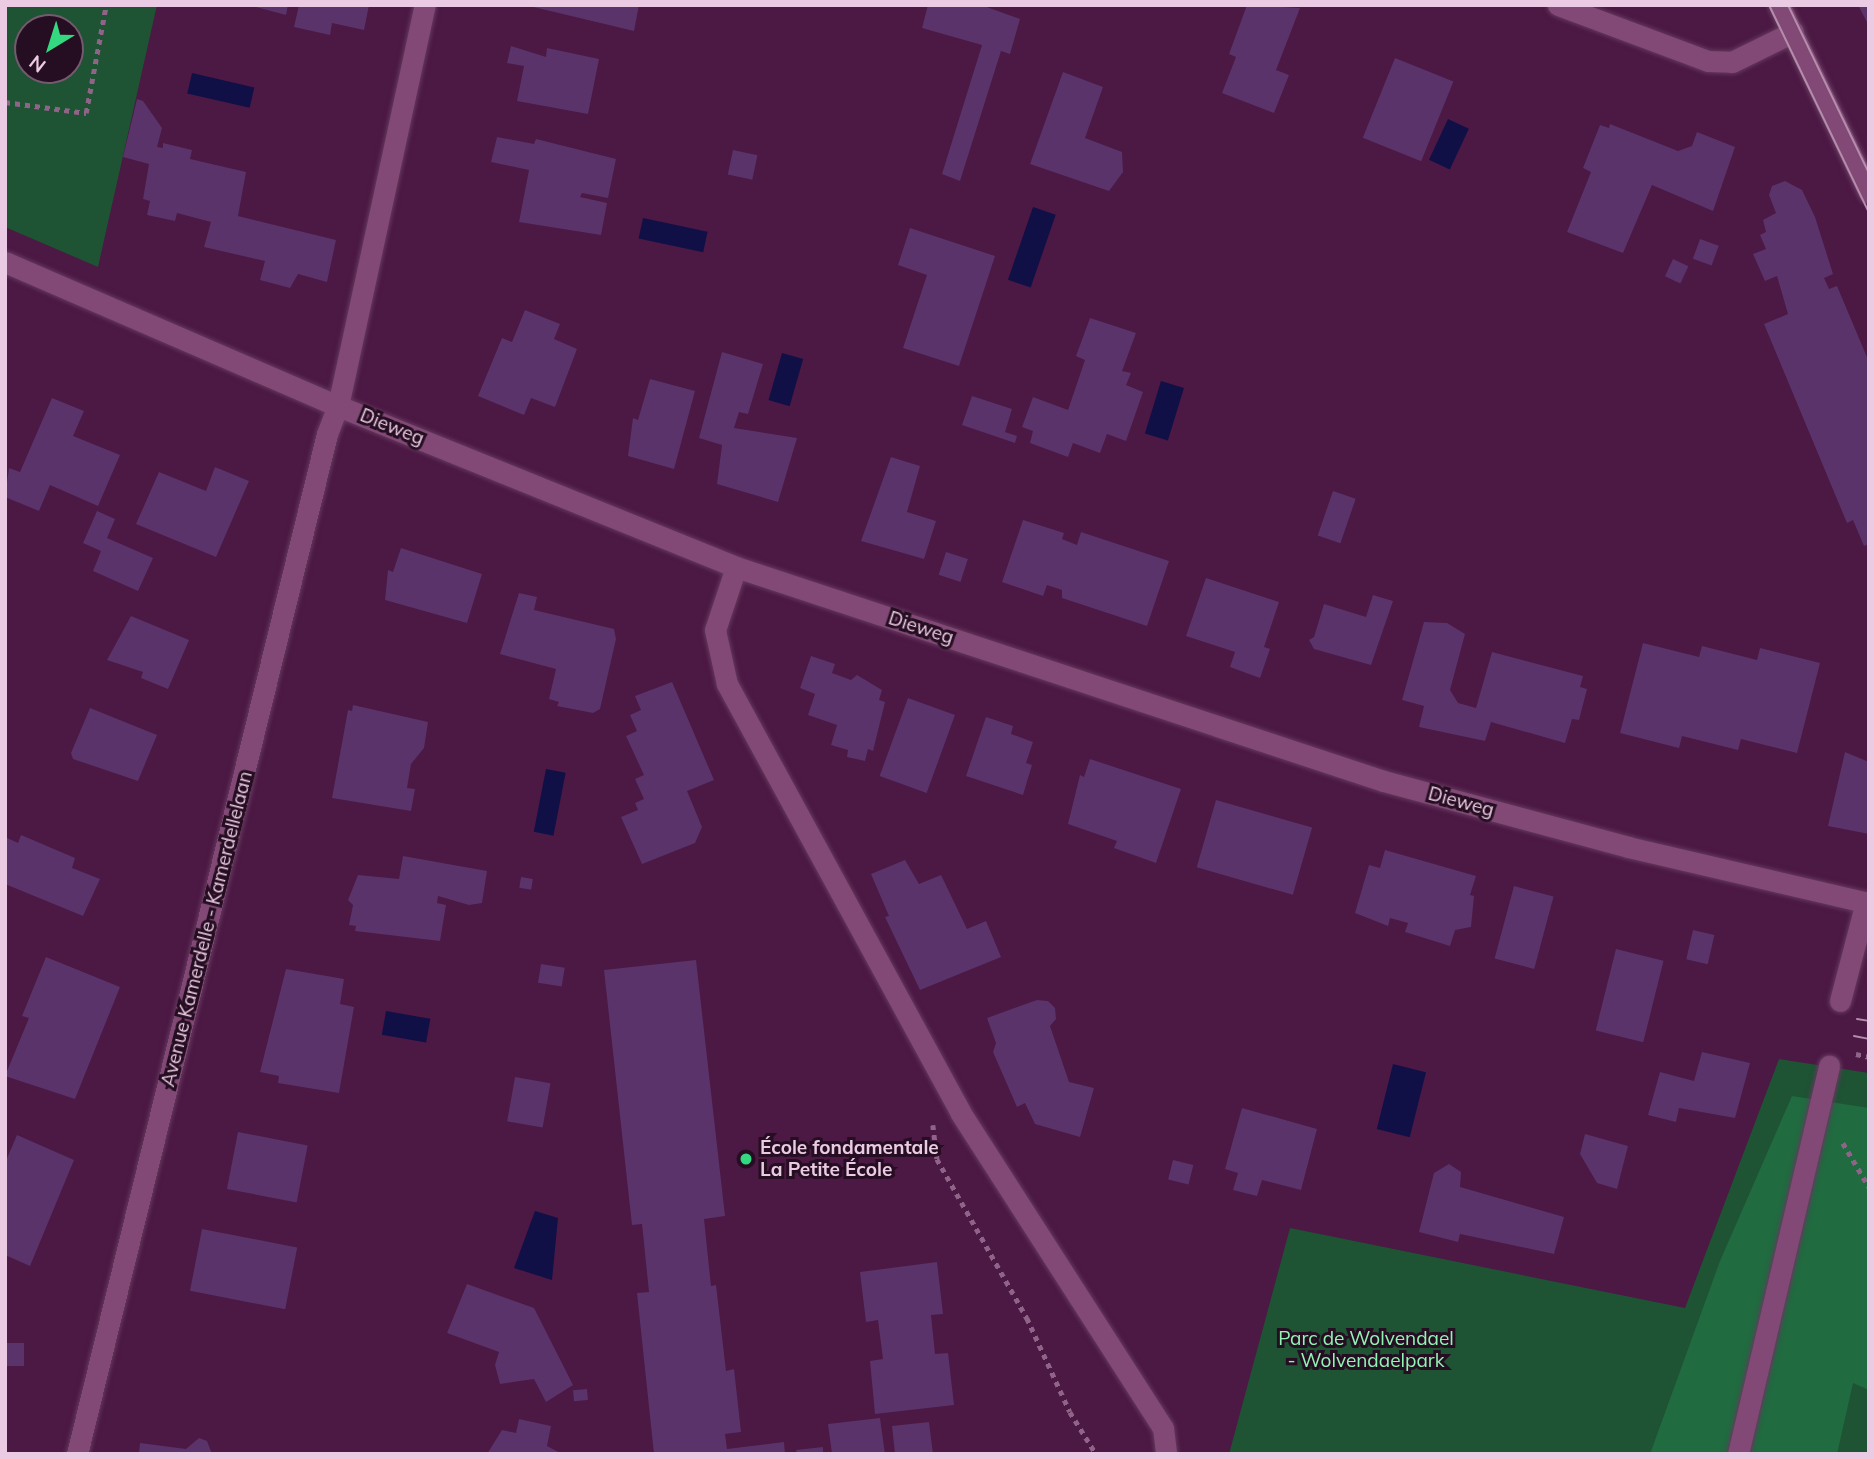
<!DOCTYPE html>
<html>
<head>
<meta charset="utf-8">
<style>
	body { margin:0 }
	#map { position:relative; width:1874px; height:1459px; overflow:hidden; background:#4c1844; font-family:Mulish,sans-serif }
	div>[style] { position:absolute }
	.green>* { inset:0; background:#1e5334 }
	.forest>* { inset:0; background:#206b40 }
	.water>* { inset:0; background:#101047; transform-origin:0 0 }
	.building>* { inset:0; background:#59336a; transform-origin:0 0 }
	.path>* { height:4.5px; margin-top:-2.25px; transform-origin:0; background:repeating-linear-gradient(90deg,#906488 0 5px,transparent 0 10px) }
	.roads { filter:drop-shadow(0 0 2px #64395e) drop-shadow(0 0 2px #64395e) }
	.minor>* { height:21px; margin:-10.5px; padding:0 10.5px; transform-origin:10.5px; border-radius:10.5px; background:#824977 }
	.tram>* { height:2px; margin:-1px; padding:0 1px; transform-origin:1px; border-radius:1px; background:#b48dac }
	.dots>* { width:19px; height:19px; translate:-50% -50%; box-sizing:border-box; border:4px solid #250e21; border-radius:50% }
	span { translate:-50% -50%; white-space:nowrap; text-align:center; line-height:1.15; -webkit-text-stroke:6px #250e21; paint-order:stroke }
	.street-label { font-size:19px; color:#ebcae3 }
	.poi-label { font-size:19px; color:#ebcae3; font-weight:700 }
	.left { translate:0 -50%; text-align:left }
	.park-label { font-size:19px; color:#91f4b4 }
	.frame { position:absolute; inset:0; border:7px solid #ebcae3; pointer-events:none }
	.north { position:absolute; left:14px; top:14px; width:70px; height:70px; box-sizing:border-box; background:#250e21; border:2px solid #74596f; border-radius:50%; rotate:218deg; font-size:19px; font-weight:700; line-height:28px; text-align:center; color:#ebcae3 }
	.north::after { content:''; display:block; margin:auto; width:24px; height:32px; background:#34d881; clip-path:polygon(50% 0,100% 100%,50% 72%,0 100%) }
</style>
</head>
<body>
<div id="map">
	<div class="green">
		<i style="clip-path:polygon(evenodd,5px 5px,157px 5px,98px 267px,5px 227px,5px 5px,28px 28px,70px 28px,70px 70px,28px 70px,28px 28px)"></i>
		<i style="clip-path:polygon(1779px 1059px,1869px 1073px,1869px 1454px,1229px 1454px,1290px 1228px,1685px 1308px)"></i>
	</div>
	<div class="forest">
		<i style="clip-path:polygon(1792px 1096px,1869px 1108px,1869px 1390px,1853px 1383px,1837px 1454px,1650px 1454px,1720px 1261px)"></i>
	</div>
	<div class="water">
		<i style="left:192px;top:73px;width:64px;height:21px;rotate:13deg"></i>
		<i style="left:1448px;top:119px;width:23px;height:45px;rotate:25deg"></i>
		<i style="left:1033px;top:207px;width:24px;height:77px;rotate:19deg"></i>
		<i style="left:643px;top:218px;width:66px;height:21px;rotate:12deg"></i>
		<i style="left:782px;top:353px;width:22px;height:49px;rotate:16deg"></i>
		<i style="left:1161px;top:381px;width:24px;height:55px;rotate:17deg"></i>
		<i style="left:546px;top:769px;width:20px;height:64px;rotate:11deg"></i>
		<i style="left:386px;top:1011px;width:45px;height:24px;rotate:10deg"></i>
		<i style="left:1393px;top:1064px;width:34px;height:67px;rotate:14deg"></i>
		<i style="clip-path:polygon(535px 1211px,558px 1218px,552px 1280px,514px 1268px)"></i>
	</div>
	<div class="building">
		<i style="clip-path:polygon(248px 5px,288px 5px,286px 15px)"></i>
		<i style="clip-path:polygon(299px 5px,369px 5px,364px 30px,332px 23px,330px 35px,294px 27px)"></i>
		<i style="clip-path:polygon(525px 5px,639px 5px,634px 31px)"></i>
		<i style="clip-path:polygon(928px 5px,981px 5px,1020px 19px,1010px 54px,1001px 51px,960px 181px,942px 174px,982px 45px,922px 28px)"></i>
		<i style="clip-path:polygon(1247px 5px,1300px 8px,1276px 70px,1289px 75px,1274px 113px,1222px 93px,1236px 57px,1229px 54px)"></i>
		<i style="clip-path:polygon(1858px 5px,1869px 5px,1869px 26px)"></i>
		<i style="clip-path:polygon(511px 46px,546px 57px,547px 48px,599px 59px,588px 114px,517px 101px,524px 66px,507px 63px)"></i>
		<i style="left:1395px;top:58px;width:63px;height:86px;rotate:22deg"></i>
		<i style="clip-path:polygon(1063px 72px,1103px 87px,1085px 138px,1122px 152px,1123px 172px,1109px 191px,1030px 164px)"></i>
		<i style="clip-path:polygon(137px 99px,143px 101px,162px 128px,157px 147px,163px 148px,163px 143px,192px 150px,190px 159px,246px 172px,238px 216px,336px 240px,327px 282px,298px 274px,290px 288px,260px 280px,265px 261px,204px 247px,211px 222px,177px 213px,175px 221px,147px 215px,150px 201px,143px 199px,149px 164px,123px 157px)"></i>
		<i style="clip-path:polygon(1610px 124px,1678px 151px,1692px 146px,1697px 132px,1735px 147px,1713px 211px,1652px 185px,1623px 253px,1567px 232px,1591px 172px,1583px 168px,1600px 125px,1609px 128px)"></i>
		<i style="clip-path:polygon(497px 137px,534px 144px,536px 139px,616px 159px,608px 198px,582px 193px,580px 197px,607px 203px,601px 235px,519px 222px,529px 170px,491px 162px)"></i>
		<i style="left:733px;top:150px;width:25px;height:25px;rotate:12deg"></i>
		<i style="clip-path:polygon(1785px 181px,1802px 190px,1815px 217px,1833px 274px,1824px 278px,1829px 289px,1837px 286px,1869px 362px,1869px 544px,1864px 546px,1853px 520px,1847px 523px,1764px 324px,1788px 314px,1777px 276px,1765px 281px,1753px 254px,1766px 249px,1760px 235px,1766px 232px,1763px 220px,1776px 213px,1769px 195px,1772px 186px)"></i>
		<i style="clip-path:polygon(910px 228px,995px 256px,959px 366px,903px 348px,927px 275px,898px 265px)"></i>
		<i style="left:1700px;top:239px;width:20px;height:21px;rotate:20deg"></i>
		<i style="left:1673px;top:259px;width:17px;height:19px;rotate:25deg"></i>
		<i style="clip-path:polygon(525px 310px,560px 324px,554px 339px,577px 349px,555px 407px,531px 398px,524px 415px,478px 396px,502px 338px,512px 342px)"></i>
		<i style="clip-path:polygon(1090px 318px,1136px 333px,1122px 371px,1131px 373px,1126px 385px,1143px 392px,1126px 441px,1107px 434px,1100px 453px,1073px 443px,1068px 457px,1030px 443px,1033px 431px,1022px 427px,1033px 397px,1068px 410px,1085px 360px,1076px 356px)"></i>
		<i style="clip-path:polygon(722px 352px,763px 364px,748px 414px,739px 412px,734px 428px,797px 438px,778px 502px,717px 484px,722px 445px,699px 438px)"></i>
		<i style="clip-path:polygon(650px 379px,695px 391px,674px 469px,628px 456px,633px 418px,638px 420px)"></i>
		<i style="clip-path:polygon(972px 396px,1012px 409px,1005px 432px,1017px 436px,1015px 443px,962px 425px)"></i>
		<i style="clip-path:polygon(52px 398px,84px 411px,73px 436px,120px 455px,98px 506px,50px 485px,39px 511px,5px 497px,9px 468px,20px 472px)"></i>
		<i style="clip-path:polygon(891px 457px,920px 466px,907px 512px,936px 521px,924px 559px,861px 541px)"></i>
		<i style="clip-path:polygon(215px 467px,249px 481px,216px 557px,136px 524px,159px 472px,206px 491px)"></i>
		<i style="left:1333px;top:491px;width:24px;height:47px;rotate:19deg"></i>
		<i style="clip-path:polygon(97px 511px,115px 519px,107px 538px,153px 558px,138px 591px,93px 571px,101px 551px,83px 543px)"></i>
		<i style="clip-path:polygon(1023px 520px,1064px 533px,1062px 539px,1077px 545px,1081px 532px,1169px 561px,1147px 626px,1062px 598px,1062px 590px,1047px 585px,1043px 596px,1002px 582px)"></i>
		<i style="clip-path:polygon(401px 548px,482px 574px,467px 623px,385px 600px,388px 570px,393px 572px)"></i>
		<i style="left:946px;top:552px;width:23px;height:24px;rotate:18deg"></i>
		<i style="clip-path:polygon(1206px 578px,1279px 602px,1264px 647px,1270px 649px,1260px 678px,1230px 667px,1235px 652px,1186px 636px)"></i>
		<i style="clip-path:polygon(519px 593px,537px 597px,534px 610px,614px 629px,616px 639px,600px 709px,593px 713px,557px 706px,559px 702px,549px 699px,556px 669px,500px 654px)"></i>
		<i style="clip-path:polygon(1373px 595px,1393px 601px,1371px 665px,1314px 649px,1309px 640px,1314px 637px,1324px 604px,1366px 617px)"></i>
		<i style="clip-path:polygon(131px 616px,189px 640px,168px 689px,141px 678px,143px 672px,107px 660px)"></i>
		<i style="clip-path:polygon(1424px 622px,1447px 623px,1465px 634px,1450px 690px,1458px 703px,1476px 708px,1492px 652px,1583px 676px,1580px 687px,1587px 689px,1579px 720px,1572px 719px,1565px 743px,1491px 722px,1485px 741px,1419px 727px,1424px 706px,1402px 700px)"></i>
		<i style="clip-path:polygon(1643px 643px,1699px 657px,1702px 646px,1757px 660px,1760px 648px,1820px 663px,1797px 753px,1741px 739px,1738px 750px,1682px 736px,1679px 748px,1620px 733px)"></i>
		<i style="clip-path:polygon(811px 656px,835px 664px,832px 673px,851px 680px,857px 675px,882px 690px,879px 700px,885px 702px,873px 751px,868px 749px,865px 761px,847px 757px,848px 750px,831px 745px,837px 725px,808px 715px,815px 694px,800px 688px)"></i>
		<i style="clip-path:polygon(672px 682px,714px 780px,687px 791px,702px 827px,695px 843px,642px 864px,621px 817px,638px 810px,635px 803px,644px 799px,635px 779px,644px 775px,626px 736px,637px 731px,630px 715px,641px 710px,635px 696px)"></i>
		<i style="left:908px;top:698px;width:50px;height:83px;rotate:20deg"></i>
		<i style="clip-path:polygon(353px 705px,428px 722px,424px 748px,411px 764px,407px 788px,415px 789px,411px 811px,332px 798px,348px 710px,352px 711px)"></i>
		<i style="clip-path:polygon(90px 708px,157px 735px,138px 781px,73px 759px,71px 753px)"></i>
		<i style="clip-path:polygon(986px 717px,1013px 726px,1011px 734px,1033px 742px,1026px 763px,1032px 765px,1023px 795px,966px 776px)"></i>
		<i style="clip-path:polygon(1845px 752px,1869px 762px,1869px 834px,1828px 826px)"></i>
		<i style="clip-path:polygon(1090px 759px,1181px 789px,1156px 863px,1114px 848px,1117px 841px,1068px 824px,1080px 775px,1084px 777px)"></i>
		<i style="left:1216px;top:800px;width:100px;height:70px;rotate:16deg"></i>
		<i style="clip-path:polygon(21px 835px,75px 858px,72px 868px,100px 879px,83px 916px,5px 884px,5px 837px,18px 843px)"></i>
		<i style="clip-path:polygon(1385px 850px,1476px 876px,1470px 895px,1474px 896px,1471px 927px,1455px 930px,1450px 946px,1405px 932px,1408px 923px,1390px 918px,1388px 926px,1355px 913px,1369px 865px,1380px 868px)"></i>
		<i style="clip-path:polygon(403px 856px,487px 871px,482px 903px,469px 905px,438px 896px,437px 903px,446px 905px,440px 941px,355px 931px,356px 926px,349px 925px,353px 905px,348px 900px,358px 875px,399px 879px)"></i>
		<i style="clip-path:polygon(905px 860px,919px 884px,941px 875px,967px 929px,986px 921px,1001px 957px,920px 990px,885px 917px,889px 916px,871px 874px)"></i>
		<i style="left:521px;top:877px;width:12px;height:11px;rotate:9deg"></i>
		<i style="left:1514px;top:886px;width:41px;height:75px;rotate:15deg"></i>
		<i style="left:1693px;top:930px;width:22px;height:30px;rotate:13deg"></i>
		<i style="left:1616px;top:949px;width:49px;height:84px;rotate:14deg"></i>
		<i style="clip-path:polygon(46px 957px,120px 987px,75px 1099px,5px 1076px,29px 1018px,22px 1016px)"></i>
		<i style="clip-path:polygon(696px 960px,725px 1216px,704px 1219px,711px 1286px,716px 1285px,726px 1371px,734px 1369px,741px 1432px,725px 1434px,727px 1449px,784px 1442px,785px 1454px,654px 1454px,637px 1293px,649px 1292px,642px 1224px,632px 1225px,604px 970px)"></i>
		<i style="left:541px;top:964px;width:24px;height:19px;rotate:9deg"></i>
		<i style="clip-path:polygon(286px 969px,344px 979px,340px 1004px,354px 1007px,339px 1093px,278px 1083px,279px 1076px,260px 1072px)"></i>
		<i style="clip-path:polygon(1037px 1000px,1048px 1001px,1055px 1008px,1056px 1019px,1050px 1026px,1069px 1082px,1094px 1088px,1080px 1137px,1035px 1124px,1025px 1103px,1017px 1107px,993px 1052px,996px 1043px,987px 1018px)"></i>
		<i style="clip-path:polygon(1702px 1052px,1750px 1063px,1735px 1118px,1679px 1108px,1676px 1122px,1648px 1115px,1660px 1072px,1694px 1081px)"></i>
		<i style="left:515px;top:1077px;width:36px;height:45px;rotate:10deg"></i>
		<i style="clip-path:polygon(1242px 1108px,1317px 1129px,1301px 1190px,1262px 1180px,1257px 1196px,1233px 1190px,1238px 1173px,1225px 1169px)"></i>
		<i style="left:238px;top:1132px;width:71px;height:58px;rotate:11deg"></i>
		<i style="clip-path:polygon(1585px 1134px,1628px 1146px,1617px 1189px,1597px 1183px,1580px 1154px)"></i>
		<i style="clip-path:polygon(17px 1135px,74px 1160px,30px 1266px,5px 1255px,5px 1163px)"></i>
		<i style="left:1173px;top:1160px;width:21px;height:20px;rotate:14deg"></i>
		<i style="clip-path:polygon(1449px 1164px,1461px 1172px,1460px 1187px,1564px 1217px,1554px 1254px,1460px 1234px,1458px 1242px,1419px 1232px,1434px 1173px)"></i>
		<i style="left:202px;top:1229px;width:97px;height:63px;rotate:11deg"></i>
		<i style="clip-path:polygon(937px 1262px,943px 1314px,931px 1315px,935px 1354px,948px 1353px,954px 1405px,875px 1414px,870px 1361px,883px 1359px,878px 1320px,866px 1322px,860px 1272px)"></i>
		<i style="clip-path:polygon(467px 1284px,534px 1308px,573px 1385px,546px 1402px,534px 1379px,500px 1384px,495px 1365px,499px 1352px,447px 1333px)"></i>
		<i style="left:5px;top:1343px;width:19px;height:23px"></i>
		<i style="left:587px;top:1389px;width:11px;height:14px;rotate:85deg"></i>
		<i style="clip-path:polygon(880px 1418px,885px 1454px,832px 1454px,828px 1424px)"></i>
		<i style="clip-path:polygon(519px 1419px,551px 1426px,547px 1446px,562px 1454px,487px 1454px,502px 1430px,516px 1433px)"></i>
		<i style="clip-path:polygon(929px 1422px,933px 1454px,895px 1454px,892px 1426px)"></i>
		<i style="clip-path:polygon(199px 1438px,207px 1441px,212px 1454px,139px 1454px,140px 1443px,186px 1449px)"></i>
		<i style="clip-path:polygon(823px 1447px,823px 1454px,797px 1454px,796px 1450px)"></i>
	</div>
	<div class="path">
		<i style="left:5px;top:102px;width:82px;rotate:7.7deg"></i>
		<i style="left:86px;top:113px;width:110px;rotate:-79.5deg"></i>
		<i style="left:1856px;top:1054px;width:13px;rotate:13deg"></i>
		<i style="left:933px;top:1125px;width:34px;rotate:83deg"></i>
		<i style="left:937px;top:1159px;width:183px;rotate:60.5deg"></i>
		<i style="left:1027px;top:1318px;width:103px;rotate:65.4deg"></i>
		<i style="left:1070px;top:1412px;width:49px;rotate:58.2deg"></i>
		<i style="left:1843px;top:1143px;width:51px;rotate:59.4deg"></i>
	</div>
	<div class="roads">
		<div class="minor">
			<i style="left:1558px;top:5px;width:160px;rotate:20.5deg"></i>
			<i style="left:1708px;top:61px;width:24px;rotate:2deg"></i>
			<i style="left:1732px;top:62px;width:68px;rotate:-26.2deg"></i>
			<i style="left:1779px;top:5px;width:208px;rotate:64.4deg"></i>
			<i style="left:5px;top:262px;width:363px;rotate:23.4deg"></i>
			<i style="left:338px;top:406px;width:429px;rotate:22deg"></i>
			<i style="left:736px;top:567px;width:682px;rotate:18.28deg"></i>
			<i style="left:1384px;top:781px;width:253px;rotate:15.1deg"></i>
			<i style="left:1628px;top:847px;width:247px;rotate:13.1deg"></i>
			<i style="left:736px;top:567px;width:66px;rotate:108.4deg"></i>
			<i style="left:715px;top:630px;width:55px;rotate:77.5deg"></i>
			<i style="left:727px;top:684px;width:487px;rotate:61.4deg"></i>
			<i style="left:960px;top:1112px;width:376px;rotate:57.3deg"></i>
			<i style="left:1163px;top:1428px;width:26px;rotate:83deg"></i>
			<i style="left:1840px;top:1001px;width:102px;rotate:-75.3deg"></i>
			<i style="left:77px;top:1454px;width:1050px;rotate:-76.23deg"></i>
			<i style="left:327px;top:434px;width:30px;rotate:-69deg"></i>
			<i style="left:338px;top:406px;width:410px;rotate:-77.8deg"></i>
			<i style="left:1738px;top:1454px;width:399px;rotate:-76.8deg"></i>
		</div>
	</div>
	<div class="tram">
		<i style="left:1769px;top:5px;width:231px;rotate:64.3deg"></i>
		<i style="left:1788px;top:5px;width:187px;rotate:64.3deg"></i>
		<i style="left:1857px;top:1019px;width:12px;rotate:9deg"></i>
		<i style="left:1854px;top:1036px;width:15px;rotate:11deg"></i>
	</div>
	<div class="dots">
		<i style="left:746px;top:1159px;background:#34d881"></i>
	</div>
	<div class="street-label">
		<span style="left:392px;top:427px;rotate:22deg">Dieweg</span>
		<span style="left:921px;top:628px;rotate:18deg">Dieweg</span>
		<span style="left:1461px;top:802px;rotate:15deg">Dieweg</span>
		<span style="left:207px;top:929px;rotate:-76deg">Avenue Kamerdelle - Kamerdellelaan</span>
	</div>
	<div class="poi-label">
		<span class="left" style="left:760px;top:1159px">École fondamentale<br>La Petite École</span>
	</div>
	<div class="park-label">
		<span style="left:1366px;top:1350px">Parc de Wolvendael<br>- Wolvendaelpark</span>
	</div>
	<div class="frame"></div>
	<div class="north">N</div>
</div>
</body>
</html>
